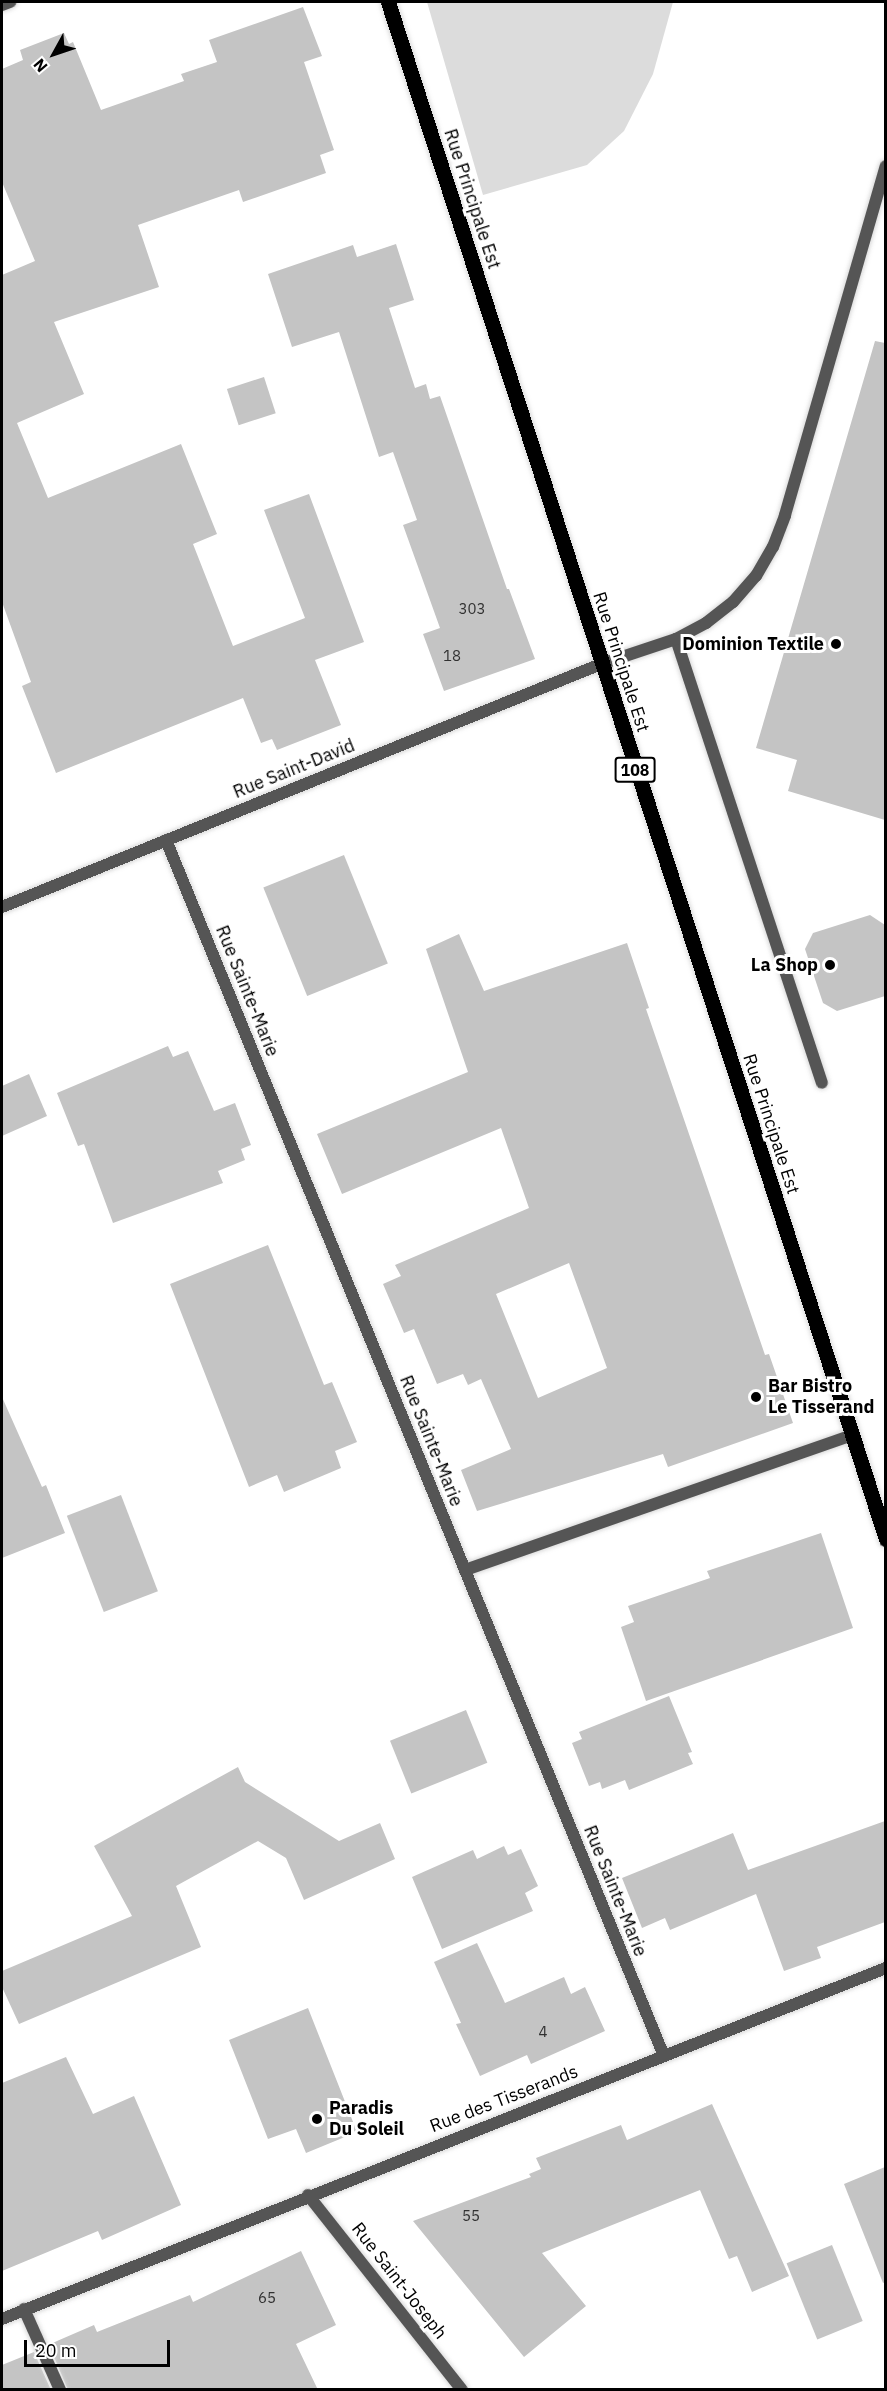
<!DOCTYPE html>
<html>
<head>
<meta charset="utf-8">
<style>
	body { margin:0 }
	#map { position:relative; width:887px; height:2391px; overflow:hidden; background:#fff; font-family:"IBM Plex Sans",sans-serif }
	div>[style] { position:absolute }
	.green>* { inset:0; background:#dcdcdc }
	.building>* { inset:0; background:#c4c4c4; transform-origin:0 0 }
	.roads { filter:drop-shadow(0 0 2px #dbdbdb) drop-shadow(0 0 2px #dbdbdb) }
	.service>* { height:12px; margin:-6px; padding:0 6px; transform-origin:6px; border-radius:6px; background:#555 }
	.minor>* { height:12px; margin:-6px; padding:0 6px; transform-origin:6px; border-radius:6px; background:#555 }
	.primary>* { height:15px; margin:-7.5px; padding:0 7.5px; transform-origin:7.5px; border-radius:7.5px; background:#000 }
	.dots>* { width:16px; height:16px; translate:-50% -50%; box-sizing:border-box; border:3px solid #fff; border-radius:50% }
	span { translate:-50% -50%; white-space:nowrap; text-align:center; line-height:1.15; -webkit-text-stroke:6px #fff; paint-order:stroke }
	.number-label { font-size:15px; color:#313131 }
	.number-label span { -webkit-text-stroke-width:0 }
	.shield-label span { padding:2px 4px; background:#fff; border:2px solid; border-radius:4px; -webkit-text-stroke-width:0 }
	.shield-label { font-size:16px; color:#000; font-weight:700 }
	.street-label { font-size:18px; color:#000 }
	.poi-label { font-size:18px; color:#000; font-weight:700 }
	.right { translate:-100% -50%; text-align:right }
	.left { translate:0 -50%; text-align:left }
	.frame { position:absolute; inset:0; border:3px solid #000; pointer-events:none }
	.north { position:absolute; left:24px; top:24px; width:60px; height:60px; -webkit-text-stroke:4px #fff; paint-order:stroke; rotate:230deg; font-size:16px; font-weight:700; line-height:24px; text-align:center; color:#000 }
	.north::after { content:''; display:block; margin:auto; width:21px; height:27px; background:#000; clip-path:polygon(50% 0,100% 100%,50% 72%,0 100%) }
	.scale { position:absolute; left:24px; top:2340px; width:146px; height:27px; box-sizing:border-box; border:3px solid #000; border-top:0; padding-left:8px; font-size:18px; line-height:21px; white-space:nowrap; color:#000; -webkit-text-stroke:4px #fff; paint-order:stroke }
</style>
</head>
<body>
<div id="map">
	<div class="green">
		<i style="clip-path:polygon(427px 2px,673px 2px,653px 74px,624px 131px,587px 165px,483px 195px)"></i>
	</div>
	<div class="building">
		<i style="clip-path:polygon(303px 7px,322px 56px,304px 62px,334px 150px,320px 155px,326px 173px,243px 202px,239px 190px,138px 225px,159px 287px,54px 322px,84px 394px,17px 423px,48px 498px,181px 444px,217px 534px,193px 544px,233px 646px,305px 618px,264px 510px,309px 494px,364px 642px,315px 660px,341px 725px,277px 750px,272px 739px,261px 743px,243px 698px,56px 773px,22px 686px,31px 682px,2px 602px,2px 275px,35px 261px,2px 182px,2px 69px,23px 60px,20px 50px,64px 33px,69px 44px,73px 42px,101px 110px,184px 81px,181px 74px,217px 62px,209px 40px)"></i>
		<i style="clip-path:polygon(396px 244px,414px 300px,389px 308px,415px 388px,426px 384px,430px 399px,440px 396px,507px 589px,509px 589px,535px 659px,444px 691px,423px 634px,440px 628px,403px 525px,417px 520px,393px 452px,379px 457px,339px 332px,292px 347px,268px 274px,353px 245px,357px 257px)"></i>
		<i style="clip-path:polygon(875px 341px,885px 343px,885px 820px,788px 791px,797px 760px,756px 748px)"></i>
		<i style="left:264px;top:377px;width:38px;height:39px;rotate:72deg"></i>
		<i style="left:344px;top:855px;width:117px;height:87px;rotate:68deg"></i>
		<i style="clip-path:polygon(870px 915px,885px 925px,885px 996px,837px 1011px,823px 1003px,805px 949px,813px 933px)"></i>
		<i style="clip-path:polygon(evenodd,459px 934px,484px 991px,627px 943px,649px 1008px,646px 1009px,765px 1355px,769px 1354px,793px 1423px,668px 1467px,663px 1454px,477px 1511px,461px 1470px,511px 1449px,481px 1379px,468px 1385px,463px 1374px,437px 1384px,414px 1329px,404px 1333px,383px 1284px,401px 1276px,395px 1265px,529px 1208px,501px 1128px,342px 1194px,317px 1134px,468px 1072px,426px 949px,459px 934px,569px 1263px,607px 1368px,538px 1398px,496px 1294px,569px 1263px)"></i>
		<i style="clip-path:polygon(168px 1046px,173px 1057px,188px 1051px,214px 1111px,235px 1103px,251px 1145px,241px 1149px,245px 1160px,218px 1171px,223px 1183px,113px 1223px,84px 1144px,78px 1146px,57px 1093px)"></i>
		<i style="clip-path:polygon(29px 1074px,47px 1116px,2px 1136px,2px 1086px)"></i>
		<i style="clip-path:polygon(268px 1245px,324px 1385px,332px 1382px,357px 1442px,335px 1451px,341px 1468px,284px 1492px,277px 1475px,249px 1487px,170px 1284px)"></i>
		<i style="clip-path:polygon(2px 1397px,42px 1487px,46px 1485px,65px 1533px,2px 1558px)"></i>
		<i style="left:121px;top:1495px;width:103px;height:58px;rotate:69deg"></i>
		<i style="clip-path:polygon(821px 1533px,853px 1628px,646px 1701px,621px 1627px,634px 1622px,628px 1606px,710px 1578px,707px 1571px)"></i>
		<i style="clip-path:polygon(669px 1696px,692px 1752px,688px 1753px,693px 1764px,629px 1790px,625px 1780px,602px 1789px,600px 1782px,589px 1786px,572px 1743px,582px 1739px,579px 1732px)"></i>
		<i style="left:466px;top:1710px;width:57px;height:82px;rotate:68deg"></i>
		<i style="clip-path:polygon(238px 1767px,245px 1782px,339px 1841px,380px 1823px,395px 1859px,304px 1900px,286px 1858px,258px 1841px,176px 1886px,201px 1947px,19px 2024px,2px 1987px,2px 1971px,132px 1916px,94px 1846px)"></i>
		<i style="clip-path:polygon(885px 1821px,885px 1922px,817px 1947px,821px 1958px,784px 1971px,756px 1894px,670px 1930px,665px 1918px,642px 1928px,622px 1878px,733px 1833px,748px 1870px)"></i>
		<i style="clip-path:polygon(504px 1846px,508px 1855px,521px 1849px,538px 1886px,525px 1893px,533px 1911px,442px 1949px,412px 1877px,473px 1850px,477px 1859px)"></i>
		<i style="clip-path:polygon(477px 1943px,505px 2003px,564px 1977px,571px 1994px,585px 1987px,605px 2031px,531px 2064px,527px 2055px,480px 2076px,456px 2024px,461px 2023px,434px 1962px)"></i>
		<i style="clip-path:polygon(308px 2008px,357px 2132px,306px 2153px,296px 2129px,268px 2139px,229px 2040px)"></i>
		<i style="clip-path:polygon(66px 2057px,93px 2114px,134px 2096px,181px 2205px,102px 2240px,98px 2231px,2px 2271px,2px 2083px)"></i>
		<i style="clip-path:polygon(712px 2104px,789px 2276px,752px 2292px,737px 2256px,729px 2259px,700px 2190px,542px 2253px,586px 2306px,524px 2357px,413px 2221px,531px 2177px,529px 2174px,541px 2169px,536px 2158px,621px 2125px,627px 2140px)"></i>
		<i style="clip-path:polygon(885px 2167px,885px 2282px,883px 2283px,844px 2184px)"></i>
		<i style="left:832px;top:2245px;width:82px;height:49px;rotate:68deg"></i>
		<i style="clip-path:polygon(301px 2251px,336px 2325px,296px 2344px,318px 2390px,68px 2390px,49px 2345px,57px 2341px,94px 2325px,97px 2332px,190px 2295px,193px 2302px)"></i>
		<i style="clip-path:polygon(34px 2352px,51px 2390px,2px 2390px,2px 2365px)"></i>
	</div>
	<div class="roads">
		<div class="service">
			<i style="left:676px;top:639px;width:467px;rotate:71.8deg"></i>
			<i style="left:601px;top:664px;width:79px;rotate:-18.4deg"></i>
			<i style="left:676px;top:639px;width:34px;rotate:-28deg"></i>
			<i style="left:706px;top:623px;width:34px;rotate:-38deg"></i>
			<i style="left:733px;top:602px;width:35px;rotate:-49deg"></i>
			<i style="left:756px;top:576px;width:34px;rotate:-60deg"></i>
			<i style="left:773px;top:547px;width:34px;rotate:-69deg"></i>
			<i style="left:785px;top:515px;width:363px;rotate:-73.9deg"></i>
			<i style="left:465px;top:1570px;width:410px;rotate:-19.2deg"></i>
			<i style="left:24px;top:2309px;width:89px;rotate:66deg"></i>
		</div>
		<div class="minor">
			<i style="left:2px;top:5px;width:9px;rotate:-21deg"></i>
			<i style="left:166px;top:840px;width:1314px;rotate:67.73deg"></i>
			<i style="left:2px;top:907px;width:646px;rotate:-22.08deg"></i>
			<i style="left:308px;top:2195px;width:248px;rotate:51.7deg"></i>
			<i style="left:2px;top:2319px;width:951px;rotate:-21.66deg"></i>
		</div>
		<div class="primary">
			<i style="left:388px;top:2px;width:1616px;rotate:72.05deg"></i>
		</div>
	</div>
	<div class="dots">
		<i style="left:836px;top:644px;background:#000"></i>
		<i style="left:830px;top:965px;background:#000"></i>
		<i style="left:756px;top:1397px;background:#000"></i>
		<i style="left:317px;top:2119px;background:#000"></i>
	</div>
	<div class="number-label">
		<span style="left:472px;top:609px">303</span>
		<span style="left:452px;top:656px">18</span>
		<span style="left:543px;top:2032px">4</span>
		<span style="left:471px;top:2216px">55</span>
		<span style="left:267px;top:2298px">65</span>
	</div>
	<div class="shield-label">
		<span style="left:635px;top:770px">108</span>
	</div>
	<div class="street-label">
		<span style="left:472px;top:199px;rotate:72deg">Rue Principale Est</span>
		<span style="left:621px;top:662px;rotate:72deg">Rue Principale Est</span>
		<span style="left:294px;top:769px;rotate:-22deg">Rue Saint-David</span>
		<span style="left:247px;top:991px;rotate:68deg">Rue Sainte-Marie</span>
		<span style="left:771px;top:1124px;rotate:72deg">Rue Principale Est</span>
		<span style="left:431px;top:1441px;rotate:68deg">Rue Sainte-Marie</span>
		<span style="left:615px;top:1891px;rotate:68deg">Rue Sainte-Marie</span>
		<span style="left:504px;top:2099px;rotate:-21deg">Rue des Tisserands</span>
		<span style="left:399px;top:2281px;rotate:52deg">Rue Saint-Joseph</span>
	</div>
	<div class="poi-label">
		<span class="right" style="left:824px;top:644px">Dominion Textile</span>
		<span class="right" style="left:818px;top:965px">La Shop</span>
		<span class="left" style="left:768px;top:1397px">Bar Bistro<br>Le Tisserand</span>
		<span class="left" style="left:329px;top:2119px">Paradis<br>Du Soleil</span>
	</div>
	<div class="frame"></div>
	<div class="north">N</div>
	<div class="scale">20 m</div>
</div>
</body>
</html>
